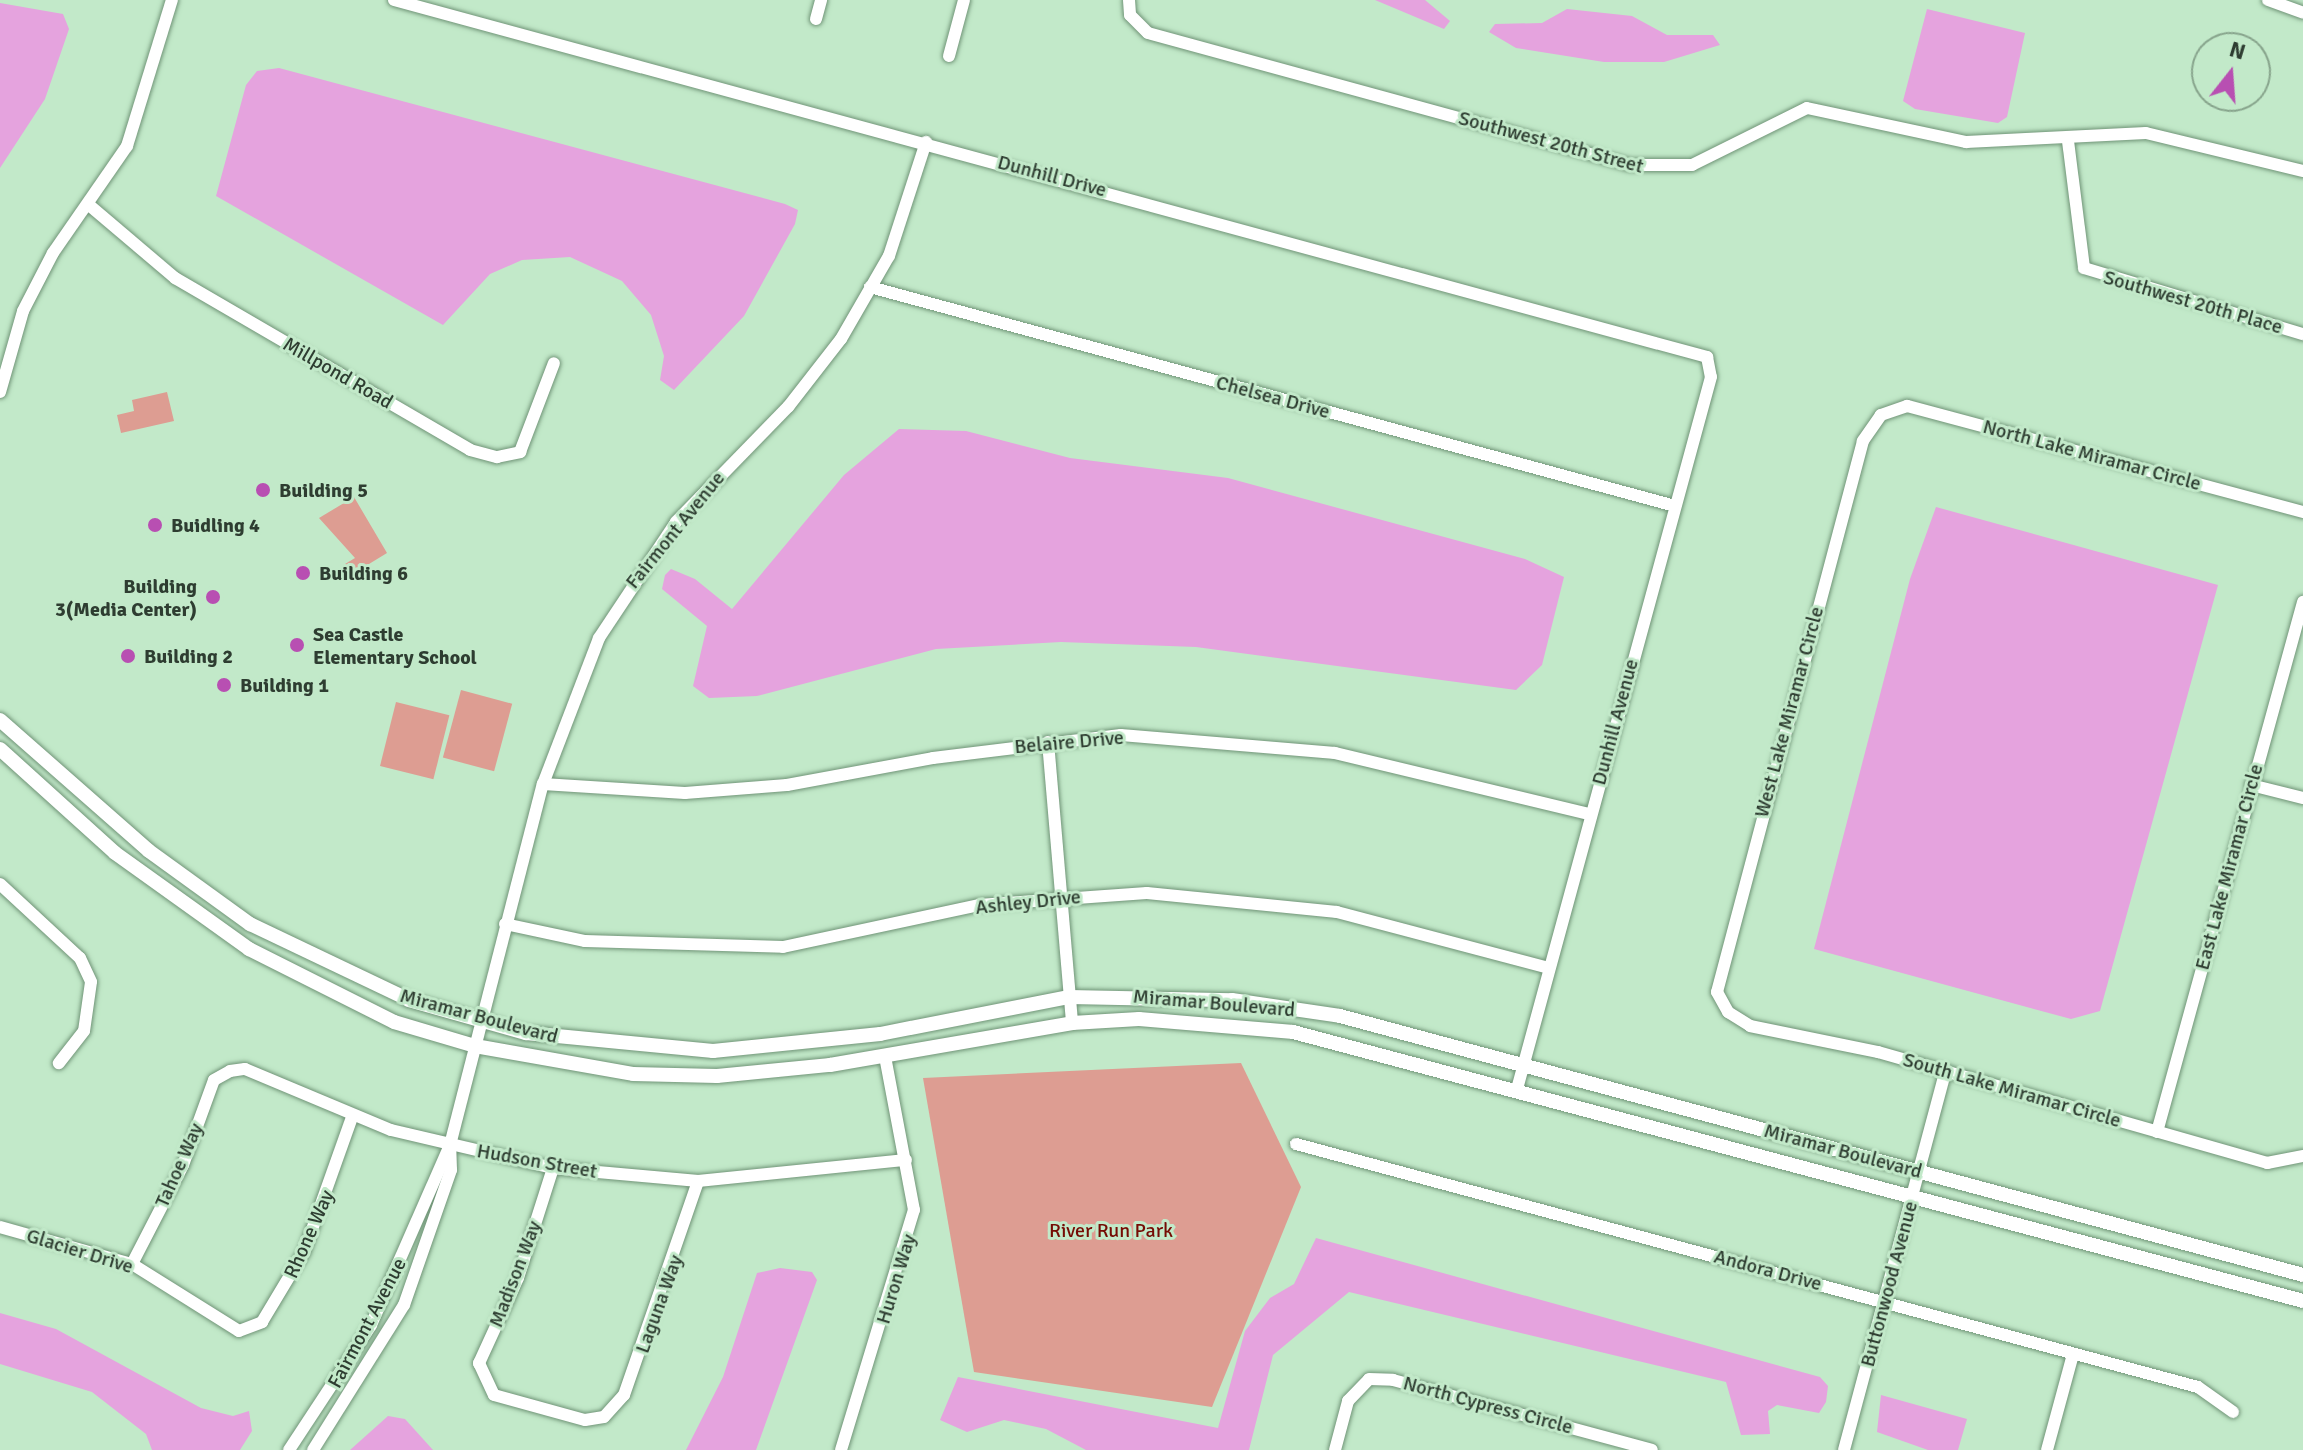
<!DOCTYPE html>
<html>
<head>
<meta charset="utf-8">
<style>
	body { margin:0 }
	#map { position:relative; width:2303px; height:1450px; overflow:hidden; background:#c2e9c9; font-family:Signika,sans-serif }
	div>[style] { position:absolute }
	.green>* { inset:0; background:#dd9d92; transform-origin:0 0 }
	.water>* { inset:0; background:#e5a3de }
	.roads { filter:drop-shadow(0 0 2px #709477) drop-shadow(0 0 2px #709477) }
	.minor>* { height:12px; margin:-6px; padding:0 6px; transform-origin:6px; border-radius:6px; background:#fff }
	.tertiary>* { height:14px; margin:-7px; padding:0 7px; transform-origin:7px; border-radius:7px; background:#fff }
	.dots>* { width:22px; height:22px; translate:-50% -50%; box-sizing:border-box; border:4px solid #c2e9c9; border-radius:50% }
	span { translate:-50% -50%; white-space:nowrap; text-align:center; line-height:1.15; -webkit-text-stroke:6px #c2e9c9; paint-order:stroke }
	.street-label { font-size:20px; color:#2e3d31 }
	.poi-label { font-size:20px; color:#2e3d31; font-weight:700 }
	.left { translate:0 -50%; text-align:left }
	.right { translate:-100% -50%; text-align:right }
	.park-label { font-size:20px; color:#750b04 }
	.north { position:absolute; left:2191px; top:32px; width:80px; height:80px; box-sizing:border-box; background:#c2e9c9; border:2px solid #87a48c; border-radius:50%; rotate:17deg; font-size:22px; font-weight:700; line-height:32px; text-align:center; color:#2e3d31 }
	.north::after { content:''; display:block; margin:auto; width:28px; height:36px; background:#b84fb2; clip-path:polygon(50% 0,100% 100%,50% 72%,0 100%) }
</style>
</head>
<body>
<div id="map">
	<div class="green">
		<i style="clip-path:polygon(167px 392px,174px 421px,121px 433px,117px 415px,134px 411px,132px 400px)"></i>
		<i style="clip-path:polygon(354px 497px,387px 553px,351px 575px,345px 564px,355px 558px,319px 518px)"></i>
		<i style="left:461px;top:690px;width:53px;height:70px;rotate:15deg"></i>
		<i style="left:396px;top:702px;width:55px;height:66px;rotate:14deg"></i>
		<i style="clip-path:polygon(1241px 1063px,1301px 1187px,1212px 1407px,974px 1372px,923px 1078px)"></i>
	</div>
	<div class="water">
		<i style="clip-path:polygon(1375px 0,1425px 0,1450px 21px,1444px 29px)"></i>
		<i style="clip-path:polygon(0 3px,63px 14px,69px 29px,45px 99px,0 168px)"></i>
		<i style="clip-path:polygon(1567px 9px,1632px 16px,1667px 35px,1713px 35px,1720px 45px,1664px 62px,1604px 62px,1516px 48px,1489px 32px,1495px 24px,1542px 23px)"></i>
		<i style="clip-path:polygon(1927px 9px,2025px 33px,2007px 117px,1998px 123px,1915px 109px,1903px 101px)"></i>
		<i style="clip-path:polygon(279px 68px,785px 204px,798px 210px,795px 224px,744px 316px,674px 390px,660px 380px,664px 356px,651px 315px,622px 281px,570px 257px,522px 260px,490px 274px,443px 325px,216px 196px,246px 85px,257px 71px)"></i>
		<i style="clip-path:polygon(899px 429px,966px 431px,1070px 458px,1228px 478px,1525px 559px,1564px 577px,1542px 665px,1516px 690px,1196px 647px,1061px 642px,936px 649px,757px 696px,709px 698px,693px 686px,707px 626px,662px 589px,665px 575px,671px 569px,695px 579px,732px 609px,844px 475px)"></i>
		<i style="clip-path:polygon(1936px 507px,2218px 585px,2100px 1011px,2071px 1019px,1814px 949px,1910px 579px)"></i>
		<i style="clip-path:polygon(1316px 1238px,1820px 1377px,1828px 1386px,1826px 1402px,1819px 1413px,1777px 1405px,1768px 1411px,1770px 1434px,1741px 1435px,1726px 1382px,1349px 1292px,1273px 1355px,1249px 1450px,1086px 1450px,1046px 1429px,1004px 1420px,967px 1432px,940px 1420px,958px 1377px,1218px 1428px,1245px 1331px,1270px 1298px,1294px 1284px)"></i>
		<i style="clip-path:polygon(780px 1268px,812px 1272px,817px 1280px,756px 1450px,686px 1450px,723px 1377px,757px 1273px)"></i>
		<i style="clip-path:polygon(0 1313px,56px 1329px,201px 1408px,233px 1416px,249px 1411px,252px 1431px,240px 1450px,152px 1450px,146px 1434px,92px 1392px,0 1364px)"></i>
		<i style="clip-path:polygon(1881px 1395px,1967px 1419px,1958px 1450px,1928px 1450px,1877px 1432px)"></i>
		<i style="clip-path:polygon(388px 1416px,405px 1419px,433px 1450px,350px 1450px)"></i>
	</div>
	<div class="roads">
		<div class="minor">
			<i style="left:394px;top:0;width:1361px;rotate:15.21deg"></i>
			<i style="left:1707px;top:357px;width:20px;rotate:79deg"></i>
			<i style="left:1711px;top:377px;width:738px;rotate:105.24deg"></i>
			<i style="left:1129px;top:0;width:15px;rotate:86deg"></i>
			<i style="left:1130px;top:15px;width:25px;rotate:45deg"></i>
			<i style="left:1148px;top:33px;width:500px;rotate:15.3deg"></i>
			<i style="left:1630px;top:165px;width:62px"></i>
			<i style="left:1692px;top:165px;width:128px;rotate:-26.4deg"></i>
			<i style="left:1807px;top:108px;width:163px;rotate:12.1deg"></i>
			<i style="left:1966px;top:142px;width:180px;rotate:-2.9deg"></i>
			<i style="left:2146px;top:133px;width:162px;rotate:13.6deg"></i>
			<i style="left:2268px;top:0;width:37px;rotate:20deg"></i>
			<i style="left:816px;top:19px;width:20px;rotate:-75deg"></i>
			<i style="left:949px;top:56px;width:58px;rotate:-75deg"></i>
			<i style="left:2068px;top:141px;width:128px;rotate:82.8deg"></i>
			<i style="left:2084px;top:268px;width:229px;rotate:16.8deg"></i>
			<i style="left:89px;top:205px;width:113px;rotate:40.3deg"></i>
			<i style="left:175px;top:278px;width:341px;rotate:30.2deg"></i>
			<i style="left:470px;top:450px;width:28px;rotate:15deg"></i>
			<i style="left:497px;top:457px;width:24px;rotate:-12deg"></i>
			<i style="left:520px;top:452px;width:95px;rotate:-69.1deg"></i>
			<i style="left:870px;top:287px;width:834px;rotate:15.22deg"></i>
			<i style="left:0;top:392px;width:84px;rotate:-74.1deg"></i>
			<i style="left:23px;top:311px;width:65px;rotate:-62.7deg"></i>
			<i style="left:53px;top:253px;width:130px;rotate:-55.3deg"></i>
			<i style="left:127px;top:146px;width:153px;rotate:-72.9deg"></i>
			<i style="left:2303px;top:512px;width:410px;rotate:-165deg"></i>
			<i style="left:1907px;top:406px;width:28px;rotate:161deg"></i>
			<i style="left:1881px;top:415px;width:32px;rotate:125deg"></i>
			<i style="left:1863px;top:441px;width:570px;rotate:104.84deg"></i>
			<i style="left:1717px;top:992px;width:23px;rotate:61deg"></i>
			<i style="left:1728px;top:1012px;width:26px;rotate:32deg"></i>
			<i style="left:1750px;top:1026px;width:131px;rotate:11.5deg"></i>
			<i style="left:1878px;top:1052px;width:405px;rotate:15.9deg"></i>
			<i style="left:2267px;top:1163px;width:37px;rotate:-11deg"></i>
			<i style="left:1048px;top:742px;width:282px;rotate:85.1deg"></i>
			<i style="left:543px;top:784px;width:142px;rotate:3.6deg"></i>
			<i style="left:685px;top:793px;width:102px;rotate:-4.5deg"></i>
			<i style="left:787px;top:785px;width:148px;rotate:-10.5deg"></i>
			<i style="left:933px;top:758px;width:189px;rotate:-7deg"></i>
			<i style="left:1121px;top:735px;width:215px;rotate:4.8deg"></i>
			<i style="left:1335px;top:753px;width:262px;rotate:13.5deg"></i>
			<i style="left:2251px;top:785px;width:54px;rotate:14deg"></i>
			<i style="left:0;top:884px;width:109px;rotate:42.8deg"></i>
			<i style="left:80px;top:958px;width:26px;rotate:65deg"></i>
			<i style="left:91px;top:982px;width:49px;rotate:98.1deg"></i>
			<i style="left:84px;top:1031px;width:41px;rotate:128deg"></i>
			<i style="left:505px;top:924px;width:82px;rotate:12deg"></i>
			<i style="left:585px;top:941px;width:198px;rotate:1.7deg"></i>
			<i style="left:783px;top:947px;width:200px;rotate:-12.1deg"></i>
			<i style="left:979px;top:905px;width:168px;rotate:-4.1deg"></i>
			<i style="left:1147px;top:893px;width:191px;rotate:5.7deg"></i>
			<i style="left:1337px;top:912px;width:219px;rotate:14.8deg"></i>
			<i style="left:2157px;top:1132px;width:550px;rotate:-74.6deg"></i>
			<i style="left:1296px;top:1144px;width:934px;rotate:15.08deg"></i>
			<i style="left:2198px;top:1387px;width:43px;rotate:35.5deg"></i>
			<i style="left:553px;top:1168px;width:115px;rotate:107.7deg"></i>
			<i style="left:518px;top:1278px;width:94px;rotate:114.6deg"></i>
			<i style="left:479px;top:1363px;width:35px;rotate:65deg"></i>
			<i style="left:494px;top:1395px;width:94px;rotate:15.4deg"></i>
			<i style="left:585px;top:1420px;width:19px;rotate:-9deg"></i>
			<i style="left:604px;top:1417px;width:30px;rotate:-48deg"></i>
			<i style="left:624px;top:1395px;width:226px;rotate:-70.9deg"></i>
			<i style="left:0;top:1227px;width:137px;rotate:15.7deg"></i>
			<i style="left:132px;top:1264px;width:126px;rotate:32.1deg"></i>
			<i style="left:239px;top:1331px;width:25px;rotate:-21deg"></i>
			<i style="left:262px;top:1322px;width:82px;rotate:-59deg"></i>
			<i style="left:304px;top:1252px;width:143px;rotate:-70.4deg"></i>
			<i style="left:132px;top:1264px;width:111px;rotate:-62.7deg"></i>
			<i style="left:183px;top:1165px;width:90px;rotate:-70deg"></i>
			<i style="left:214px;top:1080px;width:18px;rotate:-29deg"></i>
			<i style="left:230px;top:1071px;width:15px;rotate:-8deg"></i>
			<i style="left:245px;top:1069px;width:158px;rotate:22.7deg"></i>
			<i style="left:391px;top:1130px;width:166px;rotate:13.2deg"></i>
			<i style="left:553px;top:1168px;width:146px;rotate:5.1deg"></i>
			<i style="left:698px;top:1181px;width:209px;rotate:-5.8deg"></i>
			<i style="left:289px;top:1450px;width:149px;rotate:-56.7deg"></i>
			<i style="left:371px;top:1325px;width:197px;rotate:-66.3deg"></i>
			<i style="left:450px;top:1145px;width:373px;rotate:-75.6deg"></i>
			<i style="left:543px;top:784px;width:156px;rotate:-69deg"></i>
			<i style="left:599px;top:638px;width:139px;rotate:-56.4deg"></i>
			<i style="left:676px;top:522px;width:161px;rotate:-45.8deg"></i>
			<i style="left:788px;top:407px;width:86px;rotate:-52.1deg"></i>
			<i style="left:841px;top:339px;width:96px;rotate:-60deg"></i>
			<i style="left:889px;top:256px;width:120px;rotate:-72deg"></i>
			<i style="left:313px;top:1450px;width:171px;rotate:-57.9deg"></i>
			<i style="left:404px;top:1305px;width:143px;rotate:-70.8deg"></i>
			<i style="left:451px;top:1170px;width:25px;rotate:-92deg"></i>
			<i style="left:841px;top:1450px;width:251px;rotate:-73.1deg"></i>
			<i style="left:914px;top:1210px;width:157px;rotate:-100.7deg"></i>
			<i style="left:1335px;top:1450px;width:51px;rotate:-75.1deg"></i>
			<i style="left:1348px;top:1401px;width:30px;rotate:-46deg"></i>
			<i style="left:1369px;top:1379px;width:24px;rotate:2deg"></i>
			<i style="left:1393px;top:1380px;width:268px;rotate:15.1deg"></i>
			<i style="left:1844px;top:1450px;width:393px;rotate:-75deg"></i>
			<i style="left:2047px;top:1450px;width:99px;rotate:-74.8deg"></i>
		</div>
		<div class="tertiary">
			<i style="left:0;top:720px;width:198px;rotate:41.3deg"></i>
			<i style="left:149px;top:851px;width:125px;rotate:35.9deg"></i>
			<i style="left:250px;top:924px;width:176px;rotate:25.5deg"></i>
			<i style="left:409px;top:1000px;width:122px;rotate:15.8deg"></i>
			<i style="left:526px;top:1033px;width:188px;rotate:5.5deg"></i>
			<i style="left:713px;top:1051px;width:168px;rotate:-5.8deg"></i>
			<i style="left:880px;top:1034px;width:193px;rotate:-11.1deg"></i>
			<i style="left:1069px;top:997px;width:163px;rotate:1.1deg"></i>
			<i style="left:1232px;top:1000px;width:109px;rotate:8.4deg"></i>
			<i style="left:1340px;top:1016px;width:997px;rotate:15.05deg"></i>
			<i style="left:0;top:749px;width:155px;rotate:42.1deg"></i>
			<i style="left:115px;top:853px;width:165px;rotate:35.6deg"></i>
			<i style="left:249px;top:949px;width:162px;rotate:26.7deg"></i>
			<i style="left:394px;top:1022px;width:84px;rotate:16.5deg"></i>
			<i style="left:475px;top:1046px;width:160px;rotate:10deg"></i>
			<i style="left:633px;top:1074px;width:84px;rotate:1.4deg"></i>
			<i style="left:717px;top:1076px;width:114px;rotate:-5.6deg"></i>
			<i style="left:830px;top:1065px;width:246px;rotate:-9.8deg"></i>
			<i style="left:1072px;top:1023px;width:67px;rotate:-3.4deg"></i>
			<i style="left:1139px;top:1019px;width:155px;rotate:4.8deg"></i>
			<i style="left:1293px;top:1032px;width:1045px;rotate:14.91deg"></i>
		</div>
	</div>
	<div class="dots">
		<i style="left:263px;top:490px;background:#b84fb2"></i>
		<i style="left:155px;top:525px;background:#b84fb2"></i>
		<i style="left:303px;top:573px;background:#b84fb2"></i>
		<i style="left:213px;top:597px;background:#b84fb2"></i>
		<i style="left:297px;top:645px;background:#b84fb2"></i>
		<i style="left:128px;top:656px;background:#b84fb2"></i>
		<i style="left:224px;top:685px;background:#b84fb2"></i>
	</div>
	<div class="street-label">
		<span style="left:1551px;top:142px;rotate:15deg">Southwest 20th Street</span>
		<span style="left:1052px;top:176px;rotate:15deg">Dunhill Drive</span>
		<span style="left:2193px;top:302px;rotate:16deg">Southwest 20th Place</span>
		<span style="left:338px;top:373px;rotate:30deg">Millpond Road</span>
		<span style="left:1273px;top:397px;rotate:15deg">Chelsea Drive</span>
		<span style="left:2092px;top:455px;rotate:15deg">North Lake Miramar Circle</span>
		<span style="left:675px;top:530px;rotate:-51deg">Fairmont Avenue</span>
		<span style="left:1789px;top:712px;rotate:-75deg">West Lake Miramar Circle</span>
		<span style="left:1615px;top:722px;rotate:-75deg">Dunhill Avenue</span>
		<span style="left:1069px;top:742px;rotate:-5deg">Belaire Drive</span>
		<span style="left:2229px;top:867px;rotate:-75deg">East Lake Miramar Circle</span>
		<span style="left:1028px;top:902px;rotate:-6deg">Ashley Drive</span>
		<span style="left:1214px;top:1003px;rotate:5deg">Miramar Boulevard</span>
		<span style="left:479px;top:1016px;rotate:15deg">Miramar Boulevard</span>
		<span style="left:2012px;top:1090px;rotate:16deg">South Lake Miramar Circle</span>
		<span style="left:1843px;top:1151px;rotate:15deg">Miramar Boulevard</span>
		<span style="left:537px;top:1161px;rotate:10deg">Hudson Street</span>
		<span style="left:179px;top:1165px;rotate:-66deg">Tahoe Way</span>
		<span style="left:309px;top:1234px;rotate:-66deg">Rhone Way</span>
		<span style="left:80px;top:1251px;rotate:17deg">Glacier Drive</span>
		<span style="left:1768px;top:1270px;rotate:15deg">Andora Drive</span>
		<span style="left:515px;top:1274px;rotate:-69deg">Madison Way</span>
		<span style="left:896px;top:1279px;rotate:-73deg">Huron Way</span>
		<span style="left:1889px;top:1284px;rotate:-75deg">Buttonwood Avenue</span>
		<span style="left:659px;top:1304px;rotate:-70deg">Laguna Way</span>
		<span style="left:367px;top:1323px;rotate:-62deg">Fairmont Avenue</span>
		<span style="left:1488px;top:1405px;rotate:15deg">North Cypress Circle</span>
	</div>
	<div class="poi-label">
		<span class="left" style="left:279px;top:490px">Building 5</span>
		<span class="left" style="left:171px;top:525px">Buidling 4</span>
		<span class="left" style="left:319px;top:573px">Building 6</span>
		<span class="right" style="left:197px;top:598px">Building<br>3(Media Center)</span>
		<span class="left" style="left:313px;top:646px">Sea Castle<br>Elementary School</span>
		<span class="left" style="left:144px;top:656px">Building 2</span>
		<span class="left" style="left:240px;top:685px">Building 1</span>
	</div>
	<div class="park-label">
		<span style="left:1111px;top:1230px">River Run Park</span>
	</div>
	<div class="north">N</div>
</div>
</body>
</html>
